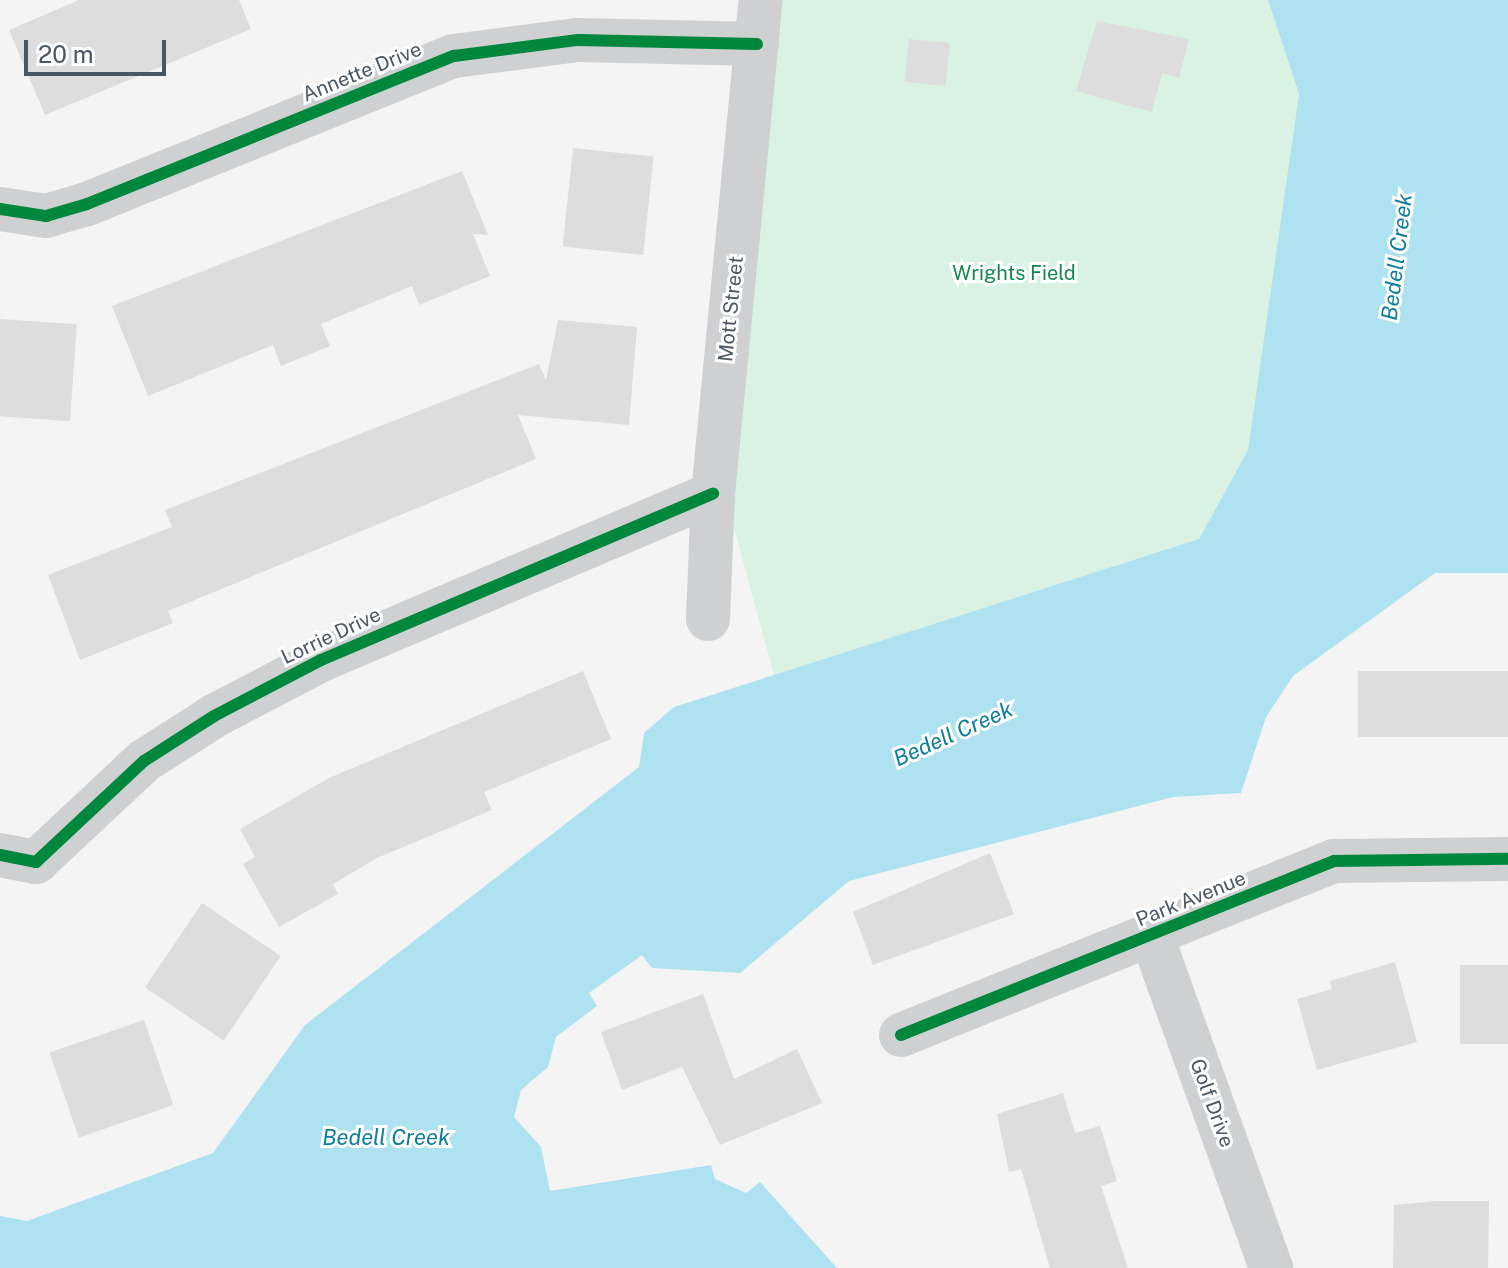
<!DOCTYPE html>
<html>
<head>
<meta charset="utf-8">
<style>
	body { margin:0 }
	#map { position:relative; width:1508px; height:1268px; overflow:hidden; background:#f4f4f4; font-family:"Public Sans",sans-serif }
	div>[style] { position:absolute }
	.green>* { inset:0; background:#d9f2e3 }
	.water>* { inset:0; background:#aee2f0 }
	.building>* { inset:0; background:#ddddde; transform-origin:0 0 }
	.minor>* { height:44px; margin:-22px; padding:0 22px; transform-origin:22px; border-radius:22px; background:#ced0d2 }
	.cycleway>* { height:12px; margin:-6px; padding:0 6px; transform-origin:6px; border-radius:6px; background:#00873e }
	span { translate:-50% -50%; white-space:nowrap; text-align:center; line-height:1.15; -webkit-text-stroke:6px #fff; paint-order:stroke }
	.street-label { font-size:20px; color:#4a5661 }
	.park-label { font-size:20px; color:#17864f }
	.water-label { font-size:22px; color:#0c7c9b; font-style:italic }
	.scale { position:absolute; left:24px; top:40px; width:142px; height:36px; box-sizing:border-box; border:4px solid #4a5661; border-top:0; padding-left:10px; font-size:24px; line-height:28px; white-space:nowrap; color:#4a5661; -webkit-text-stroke:6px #fff; paint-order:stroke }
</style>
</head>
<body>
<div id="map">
	<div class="green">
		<i style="clip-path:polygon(782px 0,1268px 0,1299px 94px,1248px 450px,1199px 539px,774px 675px,731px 517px)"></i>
	</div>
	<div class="water">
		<i style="clip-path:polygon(1268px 0,1508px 0,1508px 573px,1435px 573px,1293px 676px,1266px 717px,1241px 793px,1173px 797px,849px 881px,740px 973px,652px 968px,642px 955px,589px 993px,597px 1006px,556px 1037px,548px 1067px,521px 1090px,514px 1117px,541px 1147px,550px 1191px,711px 1165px,715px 1179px,746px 1193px,760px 1182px,837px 1268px,0 1268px,0 1216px,27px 1221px,213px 1153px,305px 1025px,639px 767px,644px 733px,674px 707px,1199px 539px,1248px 450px,1299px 94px)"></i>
	</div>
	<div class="building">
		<i style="clip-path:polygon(79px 0,239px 0,251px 29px,45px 115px,9px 30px)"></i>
		<i style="clip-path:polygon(1097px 21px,1189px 39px,1179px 78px,1162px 73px,1152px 112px,1076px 91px)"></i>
		<i style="left:909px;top:39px;width:41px;height:43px;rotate:6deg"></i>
		<i style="left:573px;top:148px;width:81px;height:99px;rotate:6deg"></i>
		<i style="clip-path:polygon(462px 171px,488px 235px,473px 234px,490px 276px,419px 305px,412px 286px,321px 324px,330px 346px,281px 366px,273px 345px,148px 396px,112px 306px)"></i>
		<i style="left:0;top:319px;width:77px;height:97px;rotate:4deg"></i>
		<i style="clip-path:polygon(558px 320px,637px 327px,629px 425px,518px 415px,536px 459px,168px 611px,173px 623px,80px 660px,48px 575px,172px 527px,165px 510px,255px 475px,539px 364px,546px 380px)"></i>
		<i style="clip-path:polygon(583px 671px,611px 739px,484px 792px,492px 810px,377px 858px,333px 884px,338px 894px,279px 927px,243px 864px,255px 857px,240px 829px,329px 778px)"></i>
		<i style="left:1508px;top:671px;width:66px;height:150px;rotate:90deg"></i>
		<i style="clip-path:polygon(990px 853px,1014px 914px,873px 965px,853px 912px)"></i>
		<i style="left:202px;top:903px;width:95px;height:102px;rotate:34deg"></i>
		<i style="clip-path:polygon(1395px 962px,1417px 1042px,1317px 1070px,1297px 999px,1332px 989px,1330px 981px)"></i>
		<i style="left:1508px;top:965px;width:79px;height:48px;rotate:90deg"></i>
		<i style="clip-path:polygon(703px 994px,734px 1079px,797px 1049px,822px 1103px,720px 1145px,682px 1067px,622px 1090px,601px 1032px)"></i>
		<i style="left:144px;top:1020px;width:90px;height:100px;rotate:71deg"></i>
		<i style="clip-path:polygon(1063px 1093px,1075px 1133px,1100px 1126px,1117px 1181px,1101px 1186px,1128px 1268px,1050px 1268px,1021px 1169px,1009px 1172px,997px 1114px)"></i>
		<i style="clip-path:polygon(1437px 1201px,1489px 1201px,1488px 1268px,1393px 1268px,1394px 1205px)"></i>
	</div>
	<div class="minor">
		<i style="left:0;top:209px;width:47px;rotate:8.7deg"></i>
		<i style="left:46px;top:216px;width:43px;rotate:-16.3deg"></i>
		<i style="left:87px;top:204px;width:396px;rotate:-22deg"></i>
		<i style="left:454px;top:56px;width:125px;rotate:-7.4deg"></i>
		<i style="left:578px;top:40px;width:179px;rotate:1.3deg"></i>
		<i style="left:708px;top:619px;width:125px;rotate:-87.7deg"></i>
		<i style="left:713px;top:494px;width:496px;rotate:-84.5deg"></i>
		<i style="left:0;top:855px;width:37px;rotate:11deg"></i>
		<i style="left:36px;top:862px;width:148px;rotate:-43.1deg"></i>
		<i style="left:144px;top:761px;width:83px;rotate:-32.7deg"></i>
		<i style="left:214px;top:716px;width:121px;rotate:-27.6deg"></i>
		<i style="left:321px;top:660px;width:426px;rotate:-23deg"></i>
		<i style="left:1152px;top:937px;width:352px;rotate:70.2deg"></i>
		<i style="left:901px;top:1035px;width:467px;rotate:-21.9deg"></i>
		<i style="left:1334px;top:861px;width:174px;rotate:-0.7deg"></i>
	</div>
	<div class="cycleway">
		<i style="left:0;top:209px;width:47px;rotate:8.7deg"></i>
		<i style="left:46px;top:216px;width:43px;rotate:-16.3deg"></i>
		<i style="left:87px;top:204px;width:396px;rotate:-22deg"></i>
		<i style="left:454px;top:56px;width:125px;rotate:-7.4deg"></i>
		<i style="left:578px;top:40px;width:179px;rotate:1.3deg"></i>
		<i style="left:0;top:855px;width:37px;rotate:11deg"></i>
		<i style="left:36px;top:862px;width:148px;rotate:-43.1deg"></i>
		<i style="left:144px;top:761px;width:83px;rotate:-32.7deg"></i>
		<i style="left:214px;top:716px;width:121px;rotate:-27.6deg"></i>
		<i style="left:321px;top:660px;width:426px;rotate:-23deg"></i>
		<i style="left:901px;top:1035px;width:467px;rotate:-21.9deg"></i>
		<i style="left:1334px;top:861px;width:174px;rotate:-0.7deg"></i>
	</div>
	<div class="street-label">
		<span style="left:362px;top:72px;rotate:-22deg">Annette Drive</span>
		<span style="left:731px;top:309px;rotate:-84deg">Mott Street</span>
		<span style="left:331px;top:636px;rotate:-25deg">Lorrie Drive</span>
		<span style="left:1191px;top:899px;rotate:-22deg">Park Avenue</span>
		<span style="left:1212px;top:1103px;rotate:70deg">Golf Drive</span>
	</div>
	<div class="park-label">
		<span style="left:1014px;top:273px">Wrights Field</span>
	</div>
	<div class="water-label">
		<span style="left:1397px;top:257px;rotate:-83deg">Bedell Creek</span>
		<span style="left:953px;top:734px;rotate:-24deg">Bedell Creek</span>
		<span style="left:386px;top:1138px">Bedell Creek</span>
	</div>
	<div class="scale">20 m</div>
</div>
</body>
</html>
